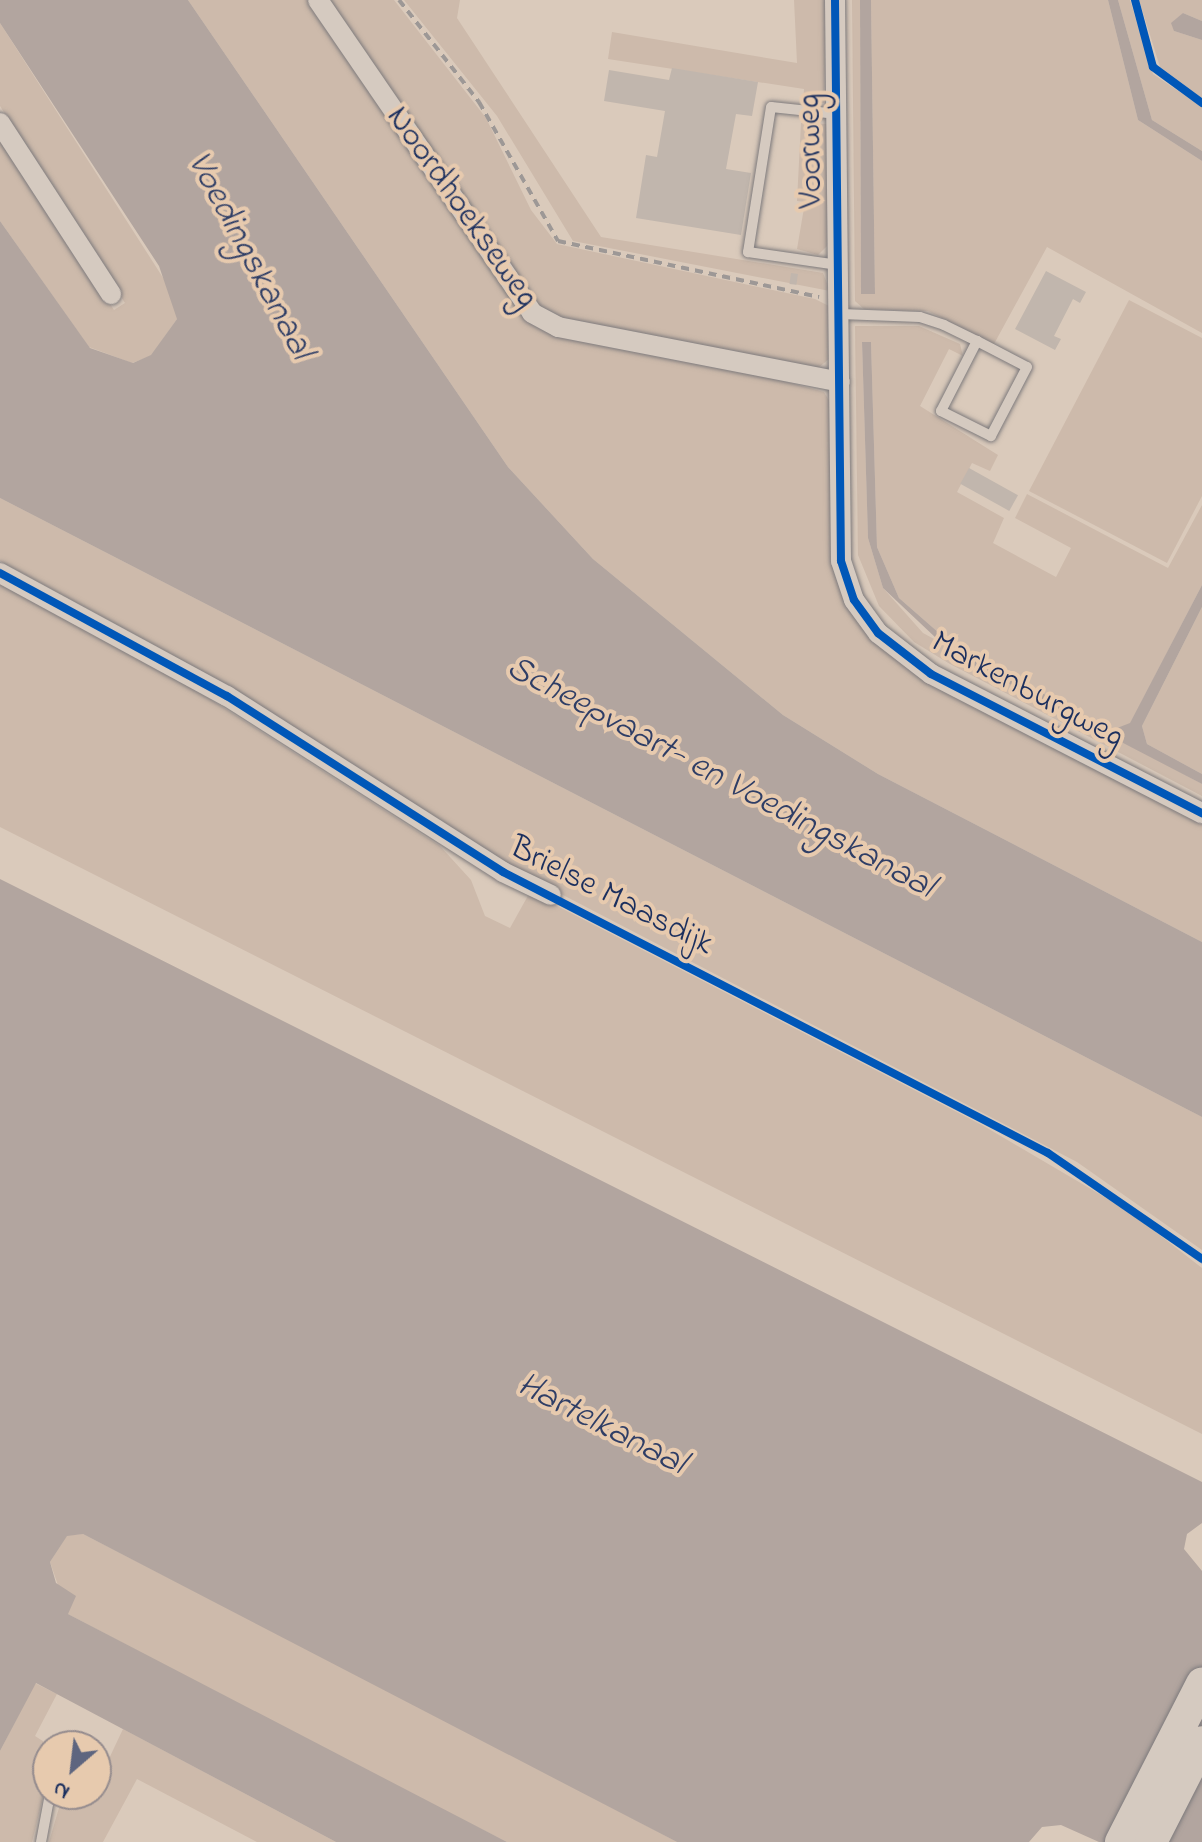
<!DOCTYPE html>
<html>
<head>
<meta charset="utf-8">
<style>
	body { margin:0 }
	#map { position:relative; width:1202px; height:1842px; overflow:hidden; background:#dacabb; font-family:"Indie Flower",sans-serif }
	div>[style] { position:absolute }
	.green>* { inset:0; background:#cdbaab }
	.water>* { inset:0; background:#b2a59f }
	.building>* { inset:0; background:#c1b6ad; transform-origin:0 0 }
	.path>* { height:4px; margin-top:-2px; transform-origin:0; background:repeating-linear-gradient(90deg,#9d9896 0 8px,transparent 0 14px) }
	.roads { filter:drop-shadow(0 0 2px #7d7a7c) drop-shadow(0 0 2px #7d7a7c) }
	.lane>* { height:10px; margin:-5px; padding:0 5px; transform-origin:5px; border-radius:5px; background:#d5cac0 }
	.street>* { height:20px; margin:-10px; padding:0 10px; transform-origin:10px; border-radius:10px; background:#d5cac0 }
	.primary>* { height:32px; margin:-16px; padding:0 16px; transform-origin:16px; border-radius:16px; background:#d5cac0 }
	.cycleway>* { height:8px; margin:-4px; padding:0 4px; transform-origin:4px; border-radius:4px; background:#0057b8 }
	span { translate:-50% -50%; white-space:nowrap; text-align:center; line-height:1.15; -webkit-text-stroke:8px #e7caae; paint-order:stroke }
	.street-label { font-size:34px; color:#1b2f5e }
	.water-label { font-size:36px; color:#2f3e66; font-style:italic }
	.north { position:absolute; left:32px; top:1730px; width:80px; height:80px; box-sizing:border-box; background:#e7caae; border:2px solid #958c8e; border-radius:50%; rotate:208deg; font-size:22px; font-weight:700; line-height:32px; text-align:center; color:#1b2f5e }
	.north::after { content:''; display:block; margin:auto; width:28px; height:36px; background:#5e657f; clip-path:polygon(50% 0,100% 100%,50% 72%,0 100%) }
</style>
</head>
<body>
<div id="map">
	<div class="green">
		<i style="clip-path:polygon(188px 0,313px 0,519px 310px,824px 392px,831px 404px,836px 522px,869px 634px,1202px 822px,1202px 942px,878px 774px,783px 715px,593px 559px,508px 467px)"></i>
		<i style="clip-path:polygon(326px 0,394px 0,486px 118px,531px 210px,557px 244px,815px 299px,831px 307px,829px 359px,818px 368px,551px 319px,528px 302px)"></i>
		<i style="clip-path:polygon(404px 0,460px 0,457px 18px,601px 237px,823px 273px,830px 291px,573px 241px,497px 116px)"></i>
		<i style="clip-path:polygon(794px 0,826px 0,824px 103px,803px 104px,804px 89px,608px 59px,612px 32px,797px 63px)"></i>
		<i style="clip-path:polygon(852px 0,860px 0,861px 294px,875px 294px,871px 0,1108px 0,1138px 120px,1202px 161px,1202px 333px,1047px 247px,994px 344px,928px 311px,864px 309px,855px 301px)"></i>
		<i style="clip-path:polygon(1118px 0,1130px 0,1153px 74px,1202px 107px,1202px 151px,1152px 120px)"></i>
		<i style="clip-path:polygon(1139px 0,1202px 0,1202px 21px,1183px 13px,1174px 31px,1202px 40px,1202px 98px,1160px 67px)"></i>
		<i style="clip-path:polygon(0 23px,176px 298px,177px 319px,151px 356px,132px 363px,89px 347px,0 221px,0 129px,114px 310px,125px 303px,0 106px)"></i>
		<i style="clip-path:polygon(801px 123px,827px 124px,829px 244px,818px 255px,797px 249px,805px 202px,797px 201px)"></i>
		<i style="clip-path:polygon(1129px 300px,1202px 338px,1202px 496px,1167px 563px,1029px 491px)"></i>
		<i style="clip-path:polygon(855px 326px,919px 326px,960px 344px,963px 356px,949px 349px,920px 406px,998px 455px,990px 471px,972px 463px,957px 492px,1004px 518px,993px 543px,1056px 577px,1071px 548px,1015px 518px,1027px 494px,1168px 568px,1202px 505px,1202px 585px,1130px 724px,1112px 730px,955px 647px,899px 598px,877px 547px,871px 342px,862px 342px,868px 538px,883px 588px,923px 633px,1202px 784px,1202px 796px,950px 664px,914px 642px,879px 606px,858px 555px)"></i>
		<i style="clip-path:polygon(0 498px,1202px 1117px,1202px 1250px,1077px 1162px,538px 882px,169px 653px,0 561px)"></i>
		<i style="clip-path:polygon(0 581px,155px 664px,440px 846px,471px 880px,485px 916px,510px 928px,530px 892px,982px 1125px,1130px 1212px,1202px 1268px,1202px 1434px,0 827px)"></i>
		<i style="clip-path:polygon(1202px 607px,1202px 774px,1147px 744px,1142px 726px)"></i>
		<i style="clip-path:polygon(83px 1534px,504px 1750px,677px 1842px,507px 1842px,349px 1763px,68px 1614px,50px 1562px,67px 1535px)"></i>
		<i style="clip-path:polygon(35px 1683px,57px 1694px,35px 1736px,49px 1745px,48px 1777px,32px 1842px,0 1842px,0 1751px)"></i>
		<i style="clip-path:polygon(123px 1729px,336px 1842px,257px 1842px,137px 1779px,103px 1842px,49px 1842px,63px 1794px,96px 1794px,96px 1767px,106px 1765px)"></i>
	</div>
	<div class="water">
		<i style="clip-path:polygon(0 0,188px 0,508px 467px,593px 559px,783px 715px,878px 774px,1202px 942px,1202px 1117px,0 498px,0 221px,90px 348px,133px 363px,151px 355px,177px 319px,159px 266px,0 23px)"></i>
		<i style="clip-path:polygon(860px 0,871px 0,875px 294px,861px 294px)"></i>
		<i style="clip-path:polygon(1108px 0,1118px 0,1152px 120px,1202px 151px,1202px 161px,1138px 120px)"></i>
		<i style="clip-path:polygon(1183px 13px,1202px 21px,1202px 40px,1174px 31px,1171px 23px)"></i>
		<i style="clip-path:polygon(862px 342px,871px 342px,877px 547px,899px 598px,955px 647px,1112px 730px,1130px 723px,1202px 585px,1202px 607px,1142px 726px,1147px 744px,1202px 774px,1202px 784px,954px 655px,883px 588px,868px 538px)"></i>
		<i style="clip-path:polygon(0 879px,1202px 1482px,1202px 1523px,1187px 1534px,1184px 1549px,1202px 1571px,1202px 1842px,1099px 1842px,1061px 1825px,1042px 1827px,1029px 1842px,677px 1842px,83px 1534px,67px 1536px,50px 1562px,56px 1583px,76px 1596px,68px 1614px,507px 1842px,336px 1842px,36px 1683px,0 1751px)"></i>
	</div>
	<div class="building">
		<i style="clip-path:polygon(672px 68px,758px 82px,752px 116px,736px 114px,726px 169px,751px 173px,741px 235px,636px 218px,646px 155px,657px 157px,665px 111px,604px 101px,609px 70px,669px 80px)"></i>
		<i style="clip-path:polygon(1046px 271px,1086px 292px,1080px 303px,1073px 299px,1054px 336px,1061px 339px,1055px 350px,1015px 329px)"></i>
		<i style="left:791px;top:273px;width:7px;height:11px;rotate:8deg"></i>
		<i style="left:969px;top:468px;width:56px;height:18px;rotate:29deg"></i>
	</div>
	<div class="path">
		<i style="left:399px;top:0;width:130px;rotate:51.9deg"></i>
		<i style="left:479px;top:102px;width:160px;rotate:60.4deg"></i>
		<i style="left:558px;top:241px;width:267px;rotate:12.1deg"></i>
	</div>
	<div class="roads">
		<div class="lane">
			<i style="left:837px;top:114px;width:66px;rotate:-173.9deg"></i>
			<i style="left:771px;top:107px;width:147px;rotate:99deg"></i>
			<i style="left:748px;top:252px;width:91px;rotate:8.2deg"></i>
			<i style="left:841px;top:314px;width:79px;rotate:2.2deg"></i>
			<i style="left:920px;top:317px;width:25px;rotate:18deg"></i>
			<i style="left:944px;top:325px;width:37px;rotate:26deg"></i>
			<i style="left:977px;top:341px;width:56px;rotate:27.5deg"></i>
			<i style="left:1027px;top:367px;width:78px;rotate:117.6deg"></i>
			<i style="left:991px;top:436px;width:56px;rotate:-153.4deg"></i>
			<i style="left:941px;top:411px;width:79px;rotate:-62.8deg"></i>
			<i style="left:73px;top:1746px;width:3px;rotate:-72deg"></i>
			<i style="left:41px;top:1842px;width:49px;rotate:-79.4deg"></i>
		</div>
		<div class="street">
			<i style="left:318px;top:0;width:379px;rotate:55.6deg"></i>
			<i style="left:532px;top:313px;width:30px;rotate:28deg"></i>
			<i style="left:558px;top:327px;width:287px;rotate:11deg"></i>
			<i style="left:835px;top:0;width:561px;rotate:89.39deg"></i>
			<i style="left:841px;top:561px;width:41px;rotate:71.6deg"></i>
			<i style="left:854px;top:600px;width:41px;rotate:54deg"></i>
			<i style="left:878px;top:633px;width:67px;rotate:37.7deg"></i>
			<i style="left:931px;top:674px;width:305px;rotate:27.2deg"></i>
			<i style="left:0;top:123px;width:204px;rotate:57deg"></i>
			<i style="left:0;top:573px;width:258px;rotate:28.5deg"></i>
			<i style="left:227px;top:696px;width:327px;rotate:32.5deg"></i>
			<i style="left:503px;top:872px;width:53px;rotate:25.6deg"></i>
		</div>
		<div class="primary">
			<i style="left:1121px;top:1842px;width:178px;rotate:-62.9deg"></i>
			<i style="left:1151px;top:1842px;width:112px;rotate:-63deg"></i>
		</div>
	</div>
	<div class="cycleway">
		<i style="left:835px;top:0;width:561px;rotate:89.39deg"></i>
		<i style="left:841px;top:561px;width:41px;rotate:71.6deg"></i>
		<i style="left:854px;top:600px;width:41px;rotate:54deg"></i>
		<i style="left:878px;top:633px;width:67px;rotate:37.7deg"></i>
		<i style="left:931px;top:674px;width:305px;rotate:27.2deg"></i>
		<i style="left:1135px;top:0;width:69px;rotate:75deg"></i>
		<i style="left:1153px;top:67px;width:61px;rotate:36.3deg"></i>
		<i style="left:0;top:573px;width:258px;rotate:28.5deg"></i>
		<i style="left:227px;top:696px;width:327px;rotate:32.5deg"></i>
		<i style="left:503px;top:872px;width:613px;rotate:27.28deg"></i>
		<i style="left:1048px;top:1153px;width:187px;rotate:34.5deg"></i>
	</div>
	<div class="street-label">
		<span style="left:812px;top:151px;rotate:-91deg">Voorweg</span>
		<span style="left:461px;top:208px;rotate:55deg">Noordhoekseweg</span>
		<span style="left:1027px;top:691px;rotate:28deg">Markenburgweg</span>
		<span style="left:611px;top:897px;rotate:27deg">Brielse Maasdijk</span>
	</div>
	<div class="water-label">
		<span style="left:249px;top:256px;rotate:62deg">Voedingskanaal</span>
		<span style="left:720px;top:778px;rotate:28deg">Scheepvaart- en Voedingskanaal</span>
		<span style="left:601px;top:1425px;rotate:27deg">Hartelkanaal</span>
	</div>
	<div class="north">N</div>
</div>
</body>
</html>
